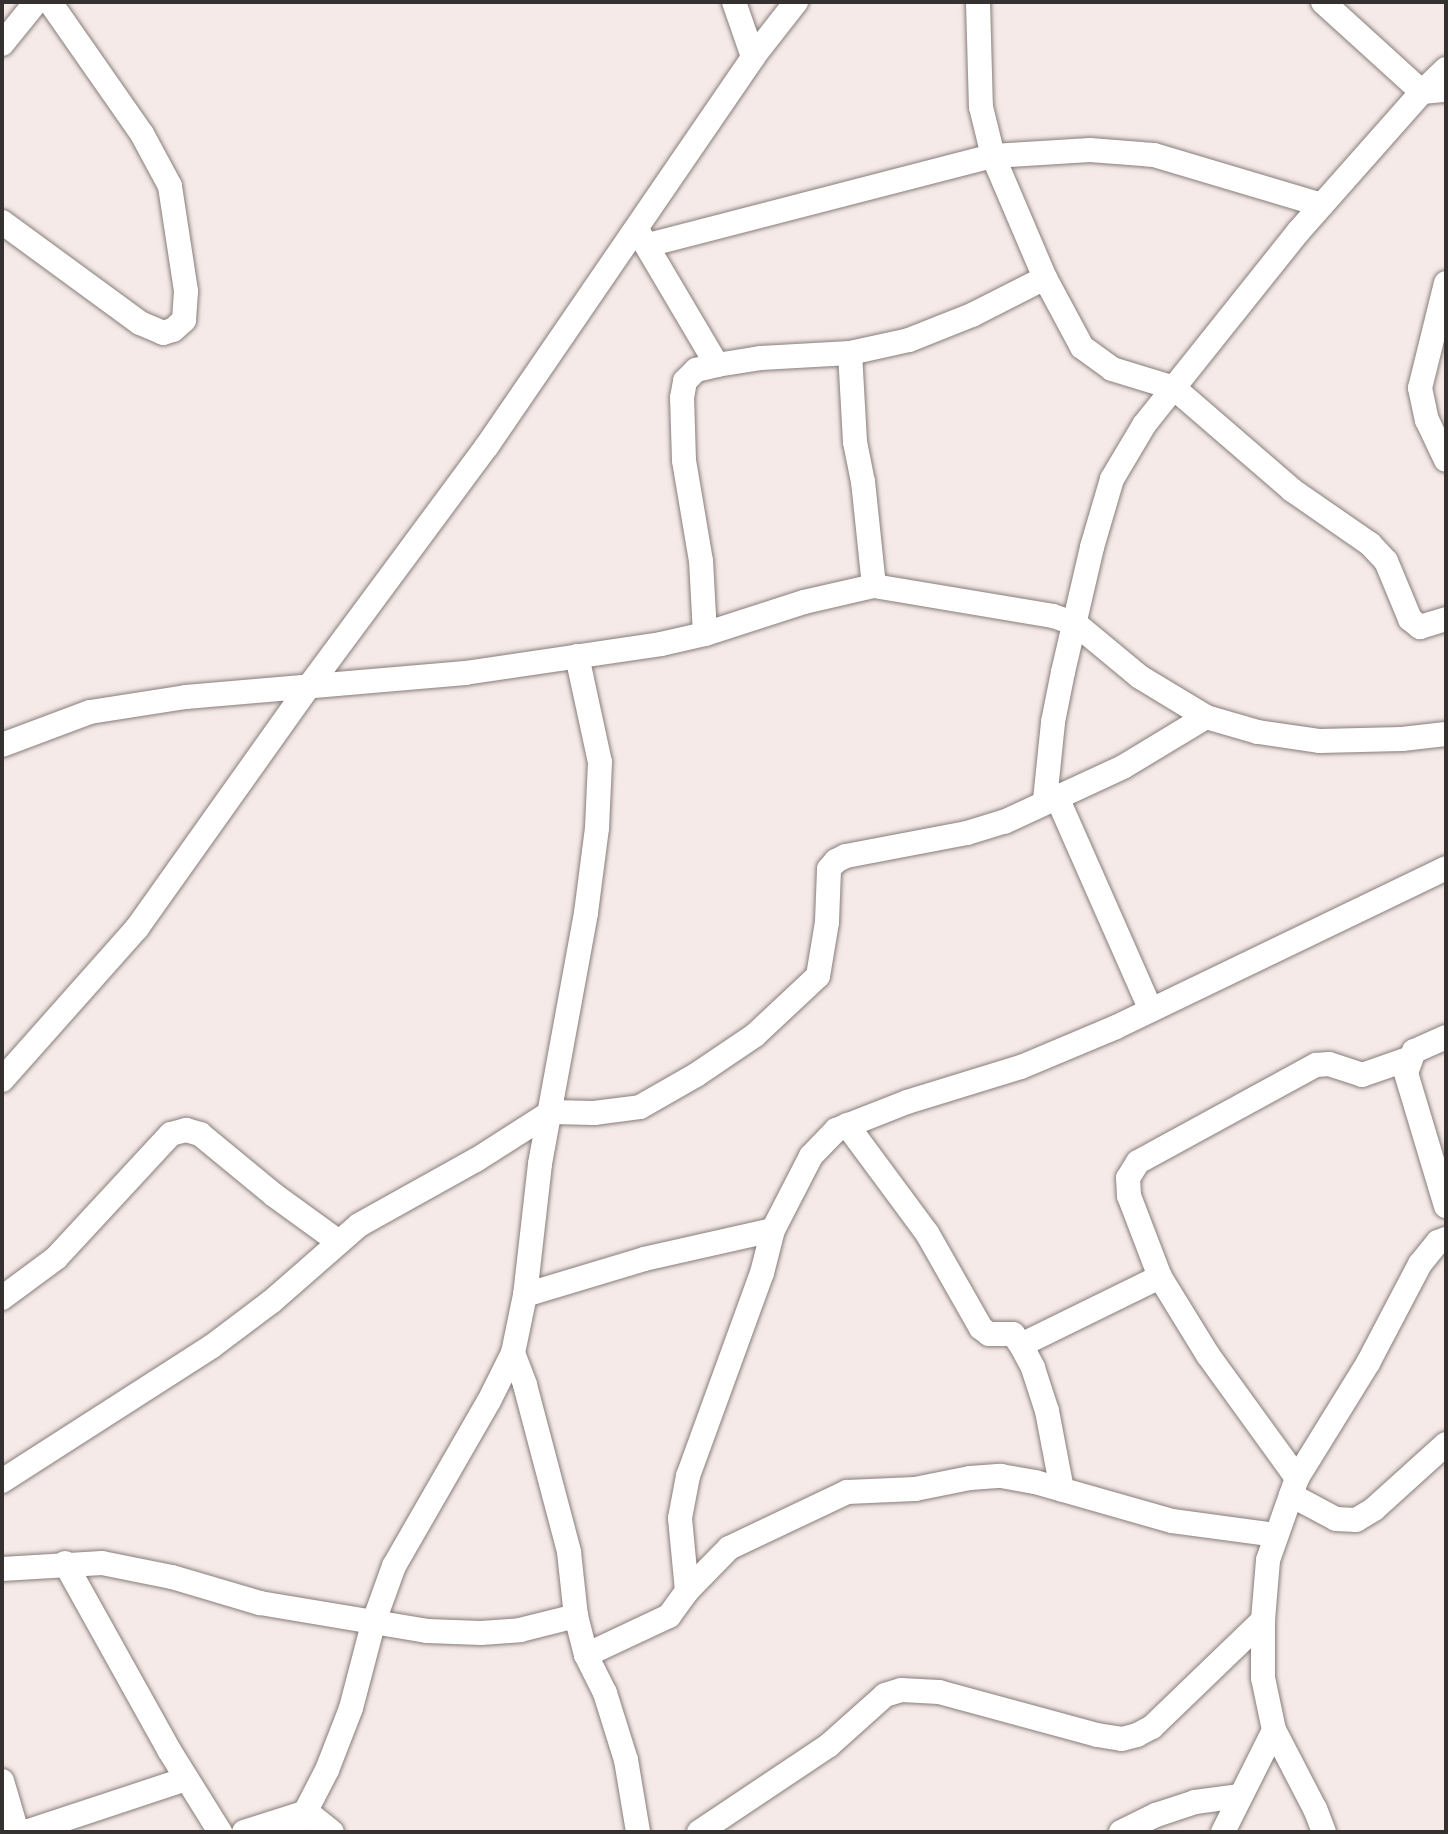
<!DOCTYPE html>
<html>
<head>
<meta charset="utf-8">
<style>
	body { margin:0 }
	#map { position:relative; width:1448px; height:1834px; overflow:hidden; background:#f5eae7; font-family:Jost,sans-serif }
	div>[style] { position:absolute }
	.roads { filter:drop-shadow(0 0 2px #877d7a) drop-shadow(0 0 2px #877d7a) }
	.minor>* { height:24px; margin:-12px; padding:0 12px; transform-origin:12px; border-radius:12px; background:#fff }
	span { translate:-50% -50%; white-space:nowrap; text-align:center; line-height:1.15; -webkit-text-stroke:7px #f5eae7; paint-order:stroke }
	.frame { position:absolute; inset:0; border:4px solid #353130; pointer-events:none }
</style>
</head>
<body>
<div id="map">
	<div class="roads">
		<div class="minor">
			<i style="left:734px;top:2px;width:58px;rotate:70.9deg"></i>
			<i style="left:978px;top:2px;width:105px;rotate:88.4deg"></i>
			<i style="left:981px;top:107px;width:50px;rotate:76.2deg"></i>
			<i style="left:993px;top:156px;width:133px;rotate:66.9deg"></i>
			<i style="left:1045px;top:278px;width:78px;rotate:61.8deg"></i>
			<i style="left:1082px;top:347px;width:37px;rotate:36deg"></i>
			<i style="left:1112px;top:369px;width:65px;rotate:17deg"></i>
			<i style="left:1174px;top:388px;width:156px;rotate:40.8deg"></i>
			<i style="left:1292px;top:490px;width:95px;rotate:34.7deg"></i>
			<i style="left:1370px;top:544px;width:23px;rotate:47deg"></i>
			<i style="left:1386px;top:561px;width:63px;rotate:67.5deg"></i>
			<i style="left:1410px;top:619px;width:13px;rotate:39deg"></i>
			<i style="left:1420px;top:627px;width:27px;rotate:-17deg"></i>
			<i style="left:1323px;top:2px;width:134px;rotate:42.3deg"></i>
			<i style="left:1422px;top:92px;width:33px;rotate:-44deg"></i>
			<i style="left:2px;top:44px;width:54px;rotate:-51deg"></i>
			<i style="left:2px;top:222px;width:171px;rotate:36.2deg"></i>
			<i style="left:140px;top:323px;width:25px;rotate:23deg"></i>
			<i style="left:163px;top:333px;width:10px;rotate:-17deg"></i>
			<i style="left:173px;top:330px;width:15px;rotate:-42deg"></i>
			<i style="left:184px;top:320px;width:29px;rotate:-86deg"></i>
			<i style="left:186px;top:291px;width:106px;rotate:-98.7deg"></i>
			<i style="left:170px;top:186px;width:59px;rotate:-118.3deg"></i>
			<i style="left:142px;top:134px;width:161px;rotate:-124.9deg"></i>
			<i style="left:639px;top:233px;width:153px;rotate:59.4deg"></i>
			<i style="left:648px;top:245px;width:356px;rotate:-14.5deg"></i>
			<i style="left:993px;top:156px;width:97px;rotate:-3.5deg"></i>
			<i style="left:1090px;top:150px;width:64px;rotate:4.5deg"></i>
			<i style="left:1154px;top:155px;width:175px;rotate:16.6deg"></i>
			<i style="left:1446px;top:283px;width:108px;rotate:103.9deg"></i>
			<i style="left:1420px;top:388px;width:33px;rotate:78deg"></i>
			<i style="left:1427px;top:420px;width:44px;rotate:64.6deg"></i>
			<i style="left:874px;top:586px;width:105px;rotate:-96deg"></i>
			<i style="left:863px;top:482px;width:41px;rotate:-101.3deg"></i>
			<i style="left:855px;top:442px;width:89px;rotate:-93.2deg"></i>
			<i style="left:850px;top:353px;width:60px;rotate:-12.4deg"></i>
			<i style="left:909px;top:340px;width:68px;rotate:-21.6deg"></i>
			<i style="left:972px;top:315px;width:82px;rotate:-26.9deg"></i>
			<i style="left:705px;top:634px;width:73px;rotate:-93.1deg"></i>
			<i style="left:701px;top:561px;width:102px;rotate:-99.6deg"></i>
			<i style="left:684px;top:460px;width:62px;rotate:-91.8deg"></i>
			<i style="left:682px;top:398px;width:17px;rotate:-80deg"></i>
			<i style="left:685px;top:381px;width:16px;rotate:-45deg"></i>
			<i style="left:696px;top:370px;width:22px;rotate:-13deg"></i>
			<i style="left:717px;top:365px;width:45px;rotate:-9deg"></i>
			<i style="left:761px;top:358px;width:89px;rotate:-3.2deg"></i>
			<i style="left:577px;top:656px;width:108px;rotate:77.8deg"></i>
			<i style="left:600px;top:762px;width:66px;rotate:92.6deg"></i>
			<i style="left:597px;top:828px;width:86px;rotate:97.4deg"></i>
			<i style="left:586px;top:913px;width:255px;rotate:100.4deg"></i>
			<i style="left:540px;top:1164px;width:132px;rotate:96.5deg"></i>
			<i style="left:525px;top:1295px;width:59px;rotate:101.7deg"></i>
			<i style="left:513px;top:1353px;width:34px;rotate:69deg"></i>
			<i style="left:525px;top:1385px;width:173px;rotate:75.2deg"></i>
			<i style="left:569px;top:1552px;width:64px;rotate:83.8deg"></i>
			<i style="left:576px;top:1616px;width:40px;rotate:75.6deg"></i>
			<i style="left:586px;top:1655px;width:42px;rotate:63.4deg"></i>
			<i style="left:605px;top:1693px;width:70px;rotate:72.6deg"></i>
			<i style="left:626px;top:1760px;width:73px;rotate:80.5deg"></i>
			<i style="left:2px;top:745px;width:94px;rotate:-20.6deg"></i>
			<i style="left:90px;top:712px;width:97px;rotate:-8.9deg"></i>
			<i style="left:186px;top:697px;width:280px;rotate:-4.9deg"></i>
			<i style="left:465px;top:673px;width:198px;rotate:-8.4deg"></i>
			<i style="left:661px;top:644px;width:45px;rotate:-12.8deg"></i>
			<i style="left:705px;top:634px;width:104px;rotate:-17.9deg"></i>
			<i style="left:804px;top:602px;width:72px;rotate:-12.9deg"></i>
			<i style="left:874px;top:586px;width:181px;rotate:9.5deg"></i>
			<i style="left:1053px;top:616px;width:24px;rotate:19deg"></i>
			<i style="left:1076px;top:624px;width:83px;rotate:39.6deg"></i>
			<i style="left:1140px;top:677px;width:77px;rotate:31.2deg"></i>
			<i style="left:1206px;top:717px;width:54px;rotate:16.1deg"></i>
			<i style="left:1258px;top:732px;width:63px;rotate:8.3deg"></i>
			<i style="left:1320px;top:741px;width:82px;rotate:-1.4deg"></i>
			<i style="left:1402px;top:739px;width:44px;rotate:-6.5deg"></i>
			<i style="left:1056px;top:795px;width:235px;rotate:66.2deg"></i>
			<i style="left:1045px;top:800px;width:78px;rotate:-84.1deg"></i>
			<i style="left:1053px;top:722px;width:51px;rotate:-78.7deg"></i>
			<i style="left:1063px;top:672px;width:128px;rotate:-76.9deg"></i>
			<i style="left:1092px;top:547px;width:71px;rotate:-73.6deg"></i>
			<i style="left:1112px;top:479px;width:63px;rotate:-59.3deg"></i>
			<i style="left:1144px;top:425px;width:247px;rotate:-51.4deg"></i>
			<i style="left:1298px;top:232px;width:187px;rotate:-48.5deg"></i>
			<i style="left:1422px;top:92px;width:24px;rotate:-5deg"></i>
			<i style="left:1446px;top:1037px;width:35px;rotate:156deg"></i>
			<i style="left:1414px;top:1051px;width:23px;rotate:110deg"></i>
			<i style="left:1406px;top:1073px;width:139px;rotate:73.3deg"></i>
			<i style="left:2px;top:1080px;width:203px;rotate:-48.4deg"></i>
			<i style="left:137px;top:928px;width:298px;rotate:-54.6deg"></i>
			<i style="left:310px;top:685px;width:297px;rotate:-53.5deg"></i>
			<i style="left:487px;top:446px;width:471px;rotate:-55.6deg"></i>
			<i style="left:753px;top:57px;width:70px;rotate:-52deg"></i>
			<i style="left:847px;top:1125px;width:134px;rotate:53.5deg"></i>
			<i style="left:927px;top:1233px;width:109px;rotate:60.4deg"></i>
			<i style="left:981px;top:1328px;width:10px;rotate:37deg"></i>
			<i style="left:989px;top:1334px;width:24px"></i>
			<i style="left:1013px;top:1334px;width:14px;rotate:54deg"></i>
			<i style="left:1021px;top:1345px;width:26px;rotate:62deg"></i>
			<i style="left:1033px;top:1368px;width:45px;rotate:72deg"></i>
			<i style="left:1047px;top:1411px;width:80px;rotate:79.2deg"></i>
			<i style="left:1160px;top:1277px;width:87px;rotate:-110.9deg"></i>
			<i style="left:1129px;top:1196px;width:18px;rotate:-93deg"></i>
			<i style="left:1128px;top:1178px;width:19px;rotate:-58deg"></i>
			<i style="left:1138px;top:1162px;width:203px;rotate:-28.6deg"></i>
			<i style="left:1316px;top:1065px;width:13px;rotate:-4deg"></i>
			<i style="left:1329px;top:1064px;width:35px;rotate:18deg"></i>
			<i style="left:1362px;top:1075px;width:49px;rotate:-19.2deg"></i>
			<i style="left:525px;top:1295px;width:124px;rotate:-16.8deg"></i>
			<i style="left:644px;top:1259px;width:132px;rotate:-12.7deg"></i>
			<i style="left:2px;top:1298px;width:67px;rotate:-36.5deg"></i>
			<i style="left:56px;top:1258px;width:169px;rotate:-47.2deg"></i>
			<i style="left:171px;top:1134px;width:16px;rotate:-15deg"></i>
			<i style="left:186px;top:1130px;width:15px;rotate:16deg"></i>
			<i style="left:200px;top:1134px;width:96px;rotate:39.5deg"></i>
			<i style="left:274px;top:1195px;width:80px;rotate:35.9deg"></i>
			<i style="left:1021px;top:1345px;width:155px;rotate:-26.1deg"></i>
			<i style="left:1160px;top:1277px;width:92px;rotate:58.4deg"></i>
			<i style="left:1208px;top:1355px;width:152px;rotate:54.1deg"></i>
			<i style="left:2px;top:1481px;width:248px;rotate:-32.7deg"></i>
			<i style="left:211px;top:1347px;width:75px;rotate:-36.9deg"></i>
			<i style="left:271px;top:1302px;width:117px;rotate:-41.2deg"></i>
			<i style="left:359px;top:1225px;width:134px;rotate:-29.1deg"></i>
			<i style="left:476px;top:1160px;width:89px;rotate:-32.6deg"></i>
			<i style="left:551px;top:1112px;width:43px;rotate:1.3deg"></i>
			<i style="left:594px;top:1113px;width:46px;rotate:-7.4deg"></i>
			<i style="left:640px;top:1107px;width:64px;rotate:-29.7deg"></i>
			<i style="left:696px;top:1075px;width:71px;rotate:-34.1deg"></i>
			<i style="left:755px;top:1035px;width:86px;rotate:-43.1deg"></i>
			<i style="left:818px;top:976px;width:55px;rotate:-80.5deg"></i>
			<i style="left:827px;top:922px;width:53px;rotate:-87.8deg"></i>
			<i style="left:829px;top:869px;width:11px;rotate:-49deg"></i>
			<i style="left:836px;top:861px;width:11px;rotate:-27deg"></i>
			<i style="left:846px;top:856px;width:123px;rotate:-10.8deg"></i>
			<i style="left:967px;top:833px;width:39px;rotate:-17deg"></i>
			<i style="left:1004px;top:822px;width:131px;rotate:-24.8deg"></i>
			<i style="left:1123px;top:767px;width:97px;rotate:-31.1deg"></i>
			<i style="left:1291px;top:1495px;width:51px;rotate:28.1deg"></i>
			<i style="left:1336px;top:1519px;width:20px;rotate:3deg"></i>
			<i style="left:1356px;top:1520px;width:21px;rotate:-31deg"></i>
			<i style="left:1374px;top:1509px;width:97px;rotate:-42.1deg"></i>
			<i style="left:65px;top:1563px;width:214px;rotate:60.9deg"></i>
			<i style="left:169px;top:1750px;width:97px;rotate:58.1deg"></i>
			<i style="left:2px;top:1569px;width:100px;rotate:-3.4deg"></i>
			<i style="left:102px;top:1563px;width:71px;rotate:11.3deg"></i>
			<i style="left:172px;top:1577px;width:92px;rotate:16.5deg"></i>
			<i style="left:260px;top:1603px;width:169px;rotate:9.5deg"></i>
			<i style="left:427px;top:1631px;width:54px;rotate:2.1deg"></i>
			<i style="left:481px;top:1633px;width:39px;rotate:-4deg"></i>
			<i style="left:520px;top:1630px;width:58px;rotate:-14deg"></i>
			<i style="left:687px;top:1591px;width:73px;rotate:-95.5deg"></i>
			<i style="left:680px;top:1518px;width:43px;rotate:-79.2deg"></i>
			<i style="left:688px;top:1476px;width:216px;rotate:-70deg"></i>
			<i style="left:762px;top:1273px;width:44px;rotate:-75.7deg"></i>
			<i style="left:773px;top:1230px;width:83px;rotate:-62.8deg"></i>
			<i style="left:811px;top:1156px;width:36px;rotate:-46deg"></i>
			<i style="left:836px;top:1130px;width:76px;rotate:-21.5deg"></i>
			<i style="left:907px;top:1102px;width:119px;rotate:-17.1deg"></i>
			<i style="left:1021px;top:1067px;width:103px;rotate:-22.8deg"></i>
			<i style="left:1116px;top:1027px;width:366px;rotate:-25.7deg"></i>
			<i style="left:586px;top:1655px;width:92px;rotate:-25.2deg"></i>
			<i style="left:669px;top:1616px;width:31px;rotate:-54deg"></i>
			<i style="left:687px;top:1591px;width:60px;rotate:-45.7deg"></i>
			<i style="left:729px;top:1548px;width:131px;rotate:-25.4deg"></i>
			<i style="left:847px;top:1492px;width:68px;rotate:-2.5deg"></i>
			<i style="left:915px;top:1489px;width:56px;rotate:-11.3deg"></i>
			<i style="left:970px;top:1478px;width:31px;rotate:-4deg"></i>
			<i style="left:1001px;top:1476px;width:35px;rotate:10deg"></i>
			<i style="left:1035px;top:1482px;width:142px;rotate:15.9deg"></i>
			<i style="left:1172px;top:1521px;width:104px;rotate:7.7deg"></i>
			<i style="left:2px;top:1781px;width:53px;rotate:73.6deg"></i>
			<i style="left:307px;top:1812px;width:32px;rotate:39deg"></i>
			<i style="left:26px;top:1832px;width:169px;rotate:-18.3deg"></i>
			<i style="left:244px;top:1832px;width:66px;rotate:-17.6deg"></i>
			<i style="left:295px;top:1832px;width:70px;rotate:-62.7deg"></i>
			<i style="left:327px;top:1770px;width:66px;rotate:-68.8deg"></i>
			<i style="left:351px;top:1708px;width:87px;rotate:-75.3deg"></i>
			<i style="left:373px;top:1624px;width:62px;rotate:-70.1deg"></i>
			<i style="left:394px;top:1566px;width:190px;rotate:-60.1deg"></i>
			<i style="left:489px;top:1401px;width:54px;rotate:-63.4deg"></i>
			<i style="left:699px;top:1832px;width:155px;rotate:-33.7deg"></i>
			<i style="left:828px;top:1746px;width:76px;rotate:-41.8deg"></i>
			<i style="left:885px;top:1695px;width:17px;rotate:-17deg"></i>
			<i style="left:901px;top:1690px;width:38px;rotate:3deg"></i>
			<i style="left:939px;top:1692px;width:164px;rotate:15.2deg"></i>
			<i style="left:1097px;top:1735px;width:25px;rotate:9deg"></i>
			<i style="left:1122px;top:1739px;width:16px;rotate:-15deg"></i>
			<i style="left:1137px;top:1735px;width:17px;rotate:-28deg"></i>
			<i style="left:1152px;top:1727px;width:154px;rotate:-43.9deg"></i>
			<i style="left:1121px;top:1832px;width:39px;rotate:-26deg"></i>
			<i style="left:1156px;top:1815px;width:41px;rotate:-18.4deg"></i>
			<i style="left:1195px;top:1802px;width:44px;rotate:-7.8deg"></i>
			<i style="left:1223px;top:1832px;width:114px;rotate:-63.4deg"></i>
			<i style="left:1324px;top:1832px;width:25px;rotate:-111deg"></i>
			<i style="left:1315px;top:1809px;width:89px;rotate:-117.4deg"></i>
			<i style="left:1274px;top:1730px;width:53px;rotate:-101.9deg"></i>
			<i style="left:1263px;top:1678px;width:58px;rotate:-90deg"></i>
			<i style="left:1263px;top:1620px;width:60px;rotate:-85.2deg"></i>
			<i style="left:1268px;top:1560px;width:87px;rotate:-70.5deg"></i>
			<i style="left:1297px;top:1478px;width:135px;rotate:-58.3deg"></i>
			<i style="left:1368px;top:1363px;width:112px;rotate:-62.3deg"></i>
			<i style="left:1420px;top:1264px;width:28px;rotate:-51deg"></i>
			<i style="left:1438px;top:1242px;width:9px;rotate:-21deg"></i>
		</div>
	</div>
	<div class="frame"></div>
</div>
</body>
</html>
